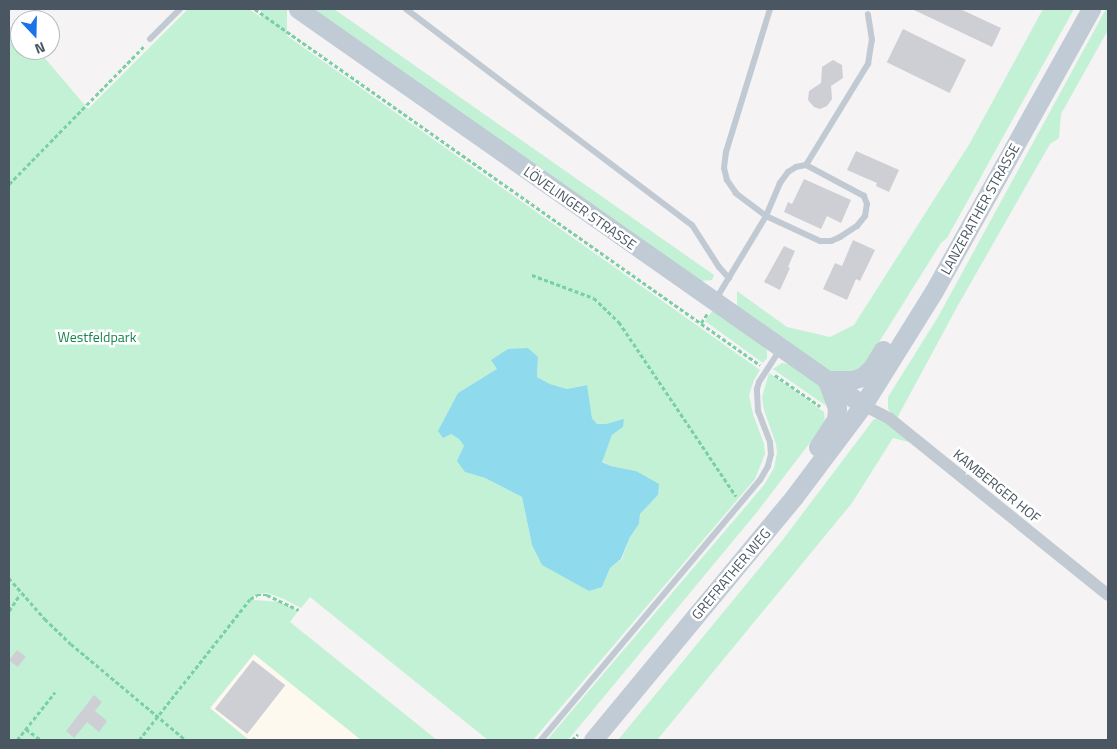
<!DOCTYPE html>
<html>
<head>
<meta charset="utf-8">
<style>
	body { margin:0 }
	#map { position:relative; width:1117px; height:749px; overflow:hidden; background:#f5f3f3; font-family:"Titillium Web",sans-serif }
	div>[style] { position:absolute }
	.commercial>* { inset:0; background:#fdf9ef }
	.green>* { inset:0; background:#c3f1d5; transform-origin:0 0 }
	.water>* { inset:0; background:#90daee }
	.building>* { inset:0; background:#cdcfd5; transform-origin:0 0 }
	.path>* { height:2.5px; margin-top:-1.25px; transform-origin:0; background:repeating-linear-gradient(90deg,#7ad0a6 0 4px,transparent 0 6.5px) }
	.lane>* { height:6px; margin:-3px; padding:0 3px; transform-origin:3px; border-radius:3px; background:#c1cad2 }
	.street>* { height:12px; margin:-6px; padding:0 6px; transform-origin:6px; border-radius:6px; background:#c1cad2 }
	.secondary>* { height:19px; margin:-9.5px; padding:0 9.5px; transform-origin:9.5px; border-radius:9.5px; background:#c1cbd6 }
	span { translate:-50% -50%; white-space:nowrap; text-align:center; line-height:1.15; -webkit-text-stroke:5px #fff; paint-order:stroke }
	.street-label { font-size:14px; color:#4a5661 }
	.park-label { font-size:14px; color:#17864f }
	.frame { position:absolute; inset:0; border:10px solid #4a5661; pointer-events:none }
	.north { position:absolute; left:10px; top:10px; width:50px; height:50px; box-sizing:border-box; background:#fff; border:1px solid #b7bbc0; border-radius:50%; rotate:159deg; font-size:14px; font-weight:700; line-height:20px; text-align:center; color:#4a5661 }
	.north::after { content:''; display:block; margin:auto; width:18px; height:22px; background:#1a73e8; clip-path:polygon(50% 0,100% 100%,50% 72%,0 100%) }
</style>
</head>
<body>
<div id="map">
	<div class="commercial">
		<i style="clip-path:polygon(254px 654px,361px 740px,249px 740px,210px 709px)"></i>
	</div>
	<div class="green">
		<i style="clip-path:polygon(evenodd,188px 9px,249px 9px,760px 370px,754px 380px,749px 395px,753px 414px,764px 444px,765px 454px,755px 479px,533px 740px,488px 740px,310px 597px,301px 608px,284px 599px,267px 593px,254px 595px,254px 600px,280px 602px,298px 611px,290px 622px,437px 740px,361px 740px,254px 654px,210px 708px,249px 740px,9px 740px,9px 26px,20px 33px,20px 50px,38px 50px,88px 109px,188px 9px,538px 357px,537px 377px,550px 384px,567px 389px,586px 385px,592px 418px,597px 424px,623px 427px,612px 435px,602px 461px,611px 466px,636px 471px,658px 495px,640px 514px,639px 524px,630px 537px,622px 559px,610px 568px,602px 587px,532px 545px,522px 497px,485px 478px,465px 472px,464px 446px,459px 439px,451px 434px,458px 393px,498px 369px,538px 357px)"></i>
		<i style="left:261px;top:9px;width:26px;height:538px"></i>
		<i style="clip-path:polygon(310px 9px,334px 9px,714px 275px,712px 280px,700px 281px)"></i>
		<i style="clip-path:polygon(1043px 9px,1074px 9px,947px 238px,941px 243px,861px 371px,834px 374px,737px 306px,737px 291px,787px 327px,830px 337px,854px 325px,970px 143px)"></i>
		<i style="clip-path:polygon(1106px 9px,1108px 9px,1108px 30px,1061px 114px,1059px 138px,1050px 144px,957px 307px,896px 420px,888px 409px,888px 397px,938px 317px)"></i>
		<i style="clip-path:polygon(714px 309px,762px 343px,767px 350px,767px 358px,763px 363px,705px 321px)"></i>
		<i style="clip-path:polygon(782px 363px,793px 365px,823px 387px,830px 399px,825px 405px,773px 369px)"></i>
		<i style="clip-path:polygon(769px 373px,824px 412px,825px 423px,757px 512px,568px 740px,547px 740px,764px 485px,774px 468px,777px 453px,776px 444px,764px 410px,762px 397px)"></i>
		<i style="clip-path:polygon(874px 419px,883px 420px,913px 443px,893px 438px,852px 503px,657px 740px,618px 740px,781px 542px)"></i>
	</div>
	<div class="water">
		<i style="clip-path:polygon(528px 348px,538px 357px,537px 377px,550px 384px,567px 389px,587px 385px,592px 418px,597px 424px,606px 424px,624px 419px,623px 427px,612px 435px,602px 462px,611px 466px,636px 471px,659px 484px,658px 495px,640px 514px,639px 524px,630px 537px,621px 559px,610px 568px,602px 587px,589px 591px,542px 565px,532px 545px,522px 497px,485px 478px,465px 472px,457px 461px,464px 446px,459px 439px,451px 434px,443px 438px,438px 431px,458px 393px,497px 369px,491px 360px,508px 349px)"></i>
	</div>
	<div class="building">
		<i style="clip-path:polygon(912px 9px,960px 9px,1001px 28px,992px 47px)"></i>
		<i style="left:903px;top:29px;width:70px;height:37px;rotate:26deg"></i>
		<i style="clip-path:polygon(833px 60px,842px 65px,843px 78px,831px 86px,832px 99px,827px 106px,820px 109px,814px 107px,808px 100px,809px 91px,821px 83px,822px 67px)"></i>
		<i style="clip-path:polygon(856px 151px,899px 170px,889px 192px,876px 186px,877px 183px,847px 170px)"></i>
		<i style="clip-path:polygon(804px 179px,851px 200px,841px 223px,827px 216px,821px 229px,784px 212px,788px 202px,792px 204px)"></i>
		<i style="clip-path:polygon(853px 240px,875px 250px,860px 281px,856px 279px,847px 300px,823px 289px,835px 263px,842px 266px)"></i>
		<i style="clip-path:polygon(784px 246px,795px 251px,788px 267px,790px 268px,780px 290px,764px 282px)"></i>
		<i style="left:17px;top:650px;width:11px;height:13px;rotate:38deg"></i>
		<i style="left:253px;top:660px;width:41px;height:62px;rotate:38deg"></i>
		<i style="clip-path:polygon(94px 695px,102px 702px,95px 711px,107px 721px,99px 732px,87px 722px,74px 738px,66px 731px)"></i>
	</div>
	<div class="path">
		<i style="left:255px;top:9px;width:618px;rotate:35.18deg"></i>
		<i style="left:9px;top:184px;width:193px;rotate:-45.6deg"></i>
		<i style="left:532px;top:275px;width:66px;rotate:20.4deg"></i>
		<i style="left:594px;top:298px;width:35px;rotate:44deg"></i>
		<i style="left:619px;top:322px;width:210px;rotate:56.1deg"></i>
		<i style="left:701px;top:323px;width:11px;rotate:-56deg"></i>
		<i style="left:775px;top:375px;width:55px;rotate:34.6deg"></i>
		<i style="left:9px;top:578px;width:55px;rotate:48.7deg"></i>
		<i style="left:45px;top:619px;width:36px;rotate:44deg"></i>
		<i style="left:71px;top:644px;width:150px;rotate:39.9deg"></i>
		<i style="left:9px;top:611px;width:20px;rotate:-57deg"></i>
		<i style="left:26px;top:729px;width:19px;rotate:36deg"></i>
		<i style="left:17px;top:740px;width:61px;rotate:-51.6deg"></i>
		<i style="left:139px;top:740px;width:179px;rotate:-51.8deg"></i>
		<i style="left:250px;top:599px;width:8px;rotate:-30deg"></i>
		<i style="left:257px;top:595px;width:10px"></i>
		<i style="left:267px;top:595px;width:35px;rotate:25deg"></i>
		<i style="left:572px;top:740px;width:8px;rotate:-45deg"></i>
	</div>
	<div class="lane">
		<i style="left:406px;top:9px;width:358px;rotate:37.1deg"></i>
		<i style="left:692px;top:225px;width:50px;rotate:57.3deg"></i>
		<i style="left:719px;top:267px;width:15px;rotate:48deg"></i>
		<i style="left:150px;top:39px;width:42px;rotate:-45deg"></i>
		<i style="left:806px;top:165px;width:119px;rotate:-58.5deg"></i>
		<i style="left:868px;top:64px;width:24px;rotate:-81deg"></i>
		<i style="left:872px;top:40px;width:26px;rotate:-99deg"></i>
		<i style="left:716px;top:299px;width:97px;rotate:-58.9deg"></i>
		<i style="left:766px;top:216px;width:60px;rotate:24.8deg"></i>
		<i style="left:820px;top:241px;width:11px"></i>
		<i style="left:831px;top:241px;width:10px;rotate:-24deg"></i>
		<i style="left:840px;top:237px;width:20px;rotate:-33deg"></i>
		<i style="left:857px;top:226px;width:13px;rotate:-51deg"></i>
		<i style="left:865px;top:216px;width:12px;rotate:-81deg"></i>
		<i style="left:867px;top:204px;width:9px;rotate:-111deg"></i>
		<i style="left:864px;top:196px;width:66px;rotate:-151.9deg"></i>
		<i style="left:806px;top:165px;width:10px;rotate:169deg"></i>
		<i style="left:796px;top:167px;width:9px;rotate:148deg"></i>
		<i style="left:788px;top:172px;width:14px;rotate:126deg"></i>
		<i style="left:780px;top:183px;width:36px;rotate:113deg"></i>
		<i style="left:766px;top:216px;width:38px;rotate:-143deg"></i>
		<i style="left:736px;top:193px;width:16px;rotate:-125deg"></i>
		<i style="left:727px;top:180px;width:12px;rotate:-104deg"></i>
		<i style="left:724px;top:168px;width:16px;rotate:-83deg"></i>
		<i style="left:726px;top:152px;width:150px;rotate:-72.9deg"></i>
		<i style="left:541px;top:740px;width:340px;rotate:-49.9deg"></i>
		<i style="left:760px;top:480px;width:16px;rotate:-60deg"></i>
		<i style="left:768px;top:466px;width:12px;rotate:-76deg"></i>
		<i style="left:771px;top:454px;width:12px;rotate:-95deg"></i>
		<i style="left:770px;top:442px;width:33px;rotate:-111deg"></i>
		<i style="left:758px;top:411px;width:22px;rotate:-93deg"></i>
		<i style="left:757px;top:389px;width:7px;rotate:-74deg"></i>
		<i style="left:759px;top:382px;width:38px;rotate:-57deg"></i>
	</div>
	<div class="street">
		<i style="left:863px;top:405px;width:30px;rotate:27deg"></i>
		<i style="left:890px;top:419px;width:280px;rotate:38.9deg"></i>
	</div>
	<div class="secondary">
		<i style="left:298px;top:9px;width:690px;rotate:35.03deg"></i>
		<i style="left:827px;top:380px;width:25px"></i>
		<i style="left:852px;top:380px;width:10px;rotate:-17deg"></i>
		<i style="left:862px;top:377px;width:13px;rotate:-42deg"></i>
		<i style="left:872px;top:368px;width:21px;rotate:-59deg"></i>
		<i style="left:818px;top:447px;width:33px;rotate:-57deg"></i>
		<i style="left:836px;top:419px;width:11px;rotate:-85deg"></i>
		<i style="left:837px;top:408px;width:30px;rotate:-110deg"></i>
		<i style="left:593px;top:740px;width:315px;rotate:-50.4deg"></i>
		<i style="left:794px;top:497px;width:115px;rotate:-53.1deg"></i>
		<i style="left:863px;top:405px;width:134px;rotate:-58.1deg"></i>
		<i style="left:934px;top:291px;width:323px;rotate:-60.9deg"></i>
	</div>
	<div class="street-label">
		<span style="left:580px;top:208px;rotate:35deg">LÖVELINGER STRASSE</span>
		<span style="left:980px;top:209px;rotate:-61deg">LANZERATHER STRASSE</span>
		<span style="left:997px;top:486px;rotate:39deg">KAMBERGER HOF</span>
		<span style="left:731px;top:574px;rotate:-50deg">GREFRATHER WEG</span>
	</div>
	<div class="park-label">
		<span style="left:97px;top:337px">Westfeldpark</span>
	</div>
	<div class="frame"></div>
	<div class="north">N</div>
</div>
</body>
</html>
